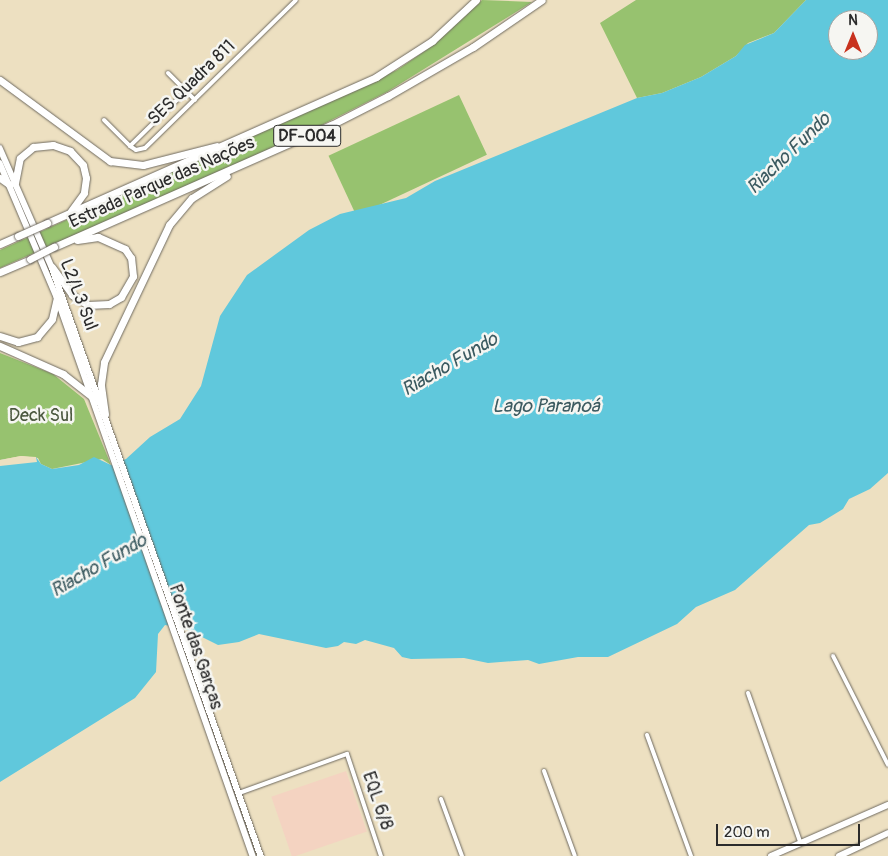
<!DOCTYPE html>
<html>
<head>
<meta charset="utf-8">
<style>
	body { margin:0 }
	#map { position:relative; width:888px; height:856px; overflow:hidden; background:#ede0c1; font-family:Pangolin,sans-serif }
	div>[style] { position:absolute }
	.built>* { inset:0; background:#f4d3c1; transform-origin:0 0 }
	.green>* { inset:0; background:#97c26f; transform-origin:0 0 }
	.water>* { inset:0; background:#60c8dc }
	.pier>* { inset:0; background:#ede0c1 }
	.roads { filter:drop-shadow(0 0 1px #6f6a60) drop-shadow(0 0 1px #6f6a60) }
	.street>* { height:4px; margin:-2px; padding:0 2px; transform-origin:2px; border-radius:2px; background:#fff }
	.secondary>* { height:5.5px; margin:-2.75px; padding:0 2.75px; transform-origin:2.75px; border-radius:2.75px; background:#fff }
	.primary>* { height:6px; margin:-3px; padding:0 3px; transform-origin:3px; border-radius:3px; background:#fff }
	.highway>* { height:7px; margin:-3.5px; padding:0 3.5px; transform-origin:3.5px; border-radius:3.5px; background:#fff }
	.bridges { filter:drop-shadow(0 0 1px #6f6a60) drop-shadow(0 0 1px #6f6a60) }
	.highway-bridge>* { height:7px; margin:-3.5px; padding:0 3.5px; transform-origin:3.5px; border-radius:3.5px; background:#fff }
	span { translate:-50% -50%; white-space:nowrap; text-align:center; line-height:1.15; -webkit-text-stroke:5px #f6f6f2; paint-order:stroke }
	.shield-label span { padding:1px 4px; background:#f6f6f2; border:1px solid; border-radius:4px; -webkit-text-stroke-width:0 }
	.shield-label { font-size:16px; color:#2b2b2b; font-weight:700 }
	.street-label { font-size:18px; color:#2b2b2b }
	.park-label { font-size:18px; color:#4b583f }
	.water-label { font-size:19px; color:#3b5a60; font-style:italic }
	.north { position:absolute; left:828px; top:10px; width:50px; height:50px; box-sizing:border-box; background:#f6f6f2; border:1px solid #a5a5a2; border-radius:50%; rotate:0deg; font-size:14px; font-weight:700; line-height:20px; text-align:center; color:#2b2b2b }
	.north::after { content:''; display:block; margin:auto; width:18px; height:22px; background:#c8321e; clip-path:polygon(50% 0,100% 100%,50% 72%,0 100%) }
	.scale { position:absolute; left:716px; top:824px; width:144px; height:22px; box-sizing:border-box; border:2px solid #2b2b2b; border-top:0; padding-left:6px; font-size:15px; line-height:18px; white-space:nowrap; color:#2b2b2b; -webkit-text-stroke:4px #f6f6f2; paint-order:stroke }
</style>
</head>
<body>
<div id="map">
	<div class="built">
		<i style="left:346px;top:771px;width:64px;height:79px;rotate:71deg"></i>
	</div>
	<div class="green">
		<i style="clip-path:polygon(482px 0,532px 2px,387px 92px,304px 134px,0 268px,0 250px,397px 70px,435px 44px)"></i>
		<i style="clip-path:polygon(636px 0,806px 0,774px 33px,748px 43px,736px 56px,701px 77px,662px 93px,637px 98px,600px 23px)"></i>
		<i style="left:459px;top:95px;width:66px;height:144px;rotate:65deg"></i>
		<i style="clip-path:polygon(0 353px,53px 374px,84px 399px,111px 465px,102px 459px,52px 469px,41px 464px,38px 458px,21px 456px,0 460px)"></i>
	</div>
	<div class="water">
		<i style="clip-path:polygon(evenodd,806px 0,888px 0,888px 473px,870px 489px,849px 499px,843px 509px,820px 523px,809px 525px,735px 590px,696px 607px,677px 624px,608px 657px,578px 657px,539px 664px,528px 660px,488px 663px,464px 658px,411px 659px,402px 657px,394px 648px,365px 640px,356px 644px,344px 642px,338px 646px,326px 648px,259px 634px,239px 642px,218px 645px,186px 629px,165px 625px,158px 634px,156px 672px,135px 698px,0 782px,0 460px,36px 457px,41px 464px,52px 469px,79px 465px,94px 457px,111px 465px,126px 459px,150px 437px,180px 419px,201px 386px,220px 316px,247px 275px,309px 230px,340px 214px,406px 198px,435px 181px,637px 98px,662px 93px,701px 77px,736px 56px,745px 45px,774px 33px,806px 0,838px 20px,868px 20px,868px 50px,838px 50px,838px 20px)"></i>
	</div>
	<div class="pier">
		<i style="clip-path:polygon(21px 456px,36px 457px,37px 462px,0 466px,0 460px)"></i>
	</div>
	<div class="roads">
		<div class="street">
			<i style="left:168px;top:73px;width:38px;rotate:45deg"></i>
			<i style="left:104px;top:120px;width:37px;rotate:45deg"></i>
			<i style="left:130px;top:146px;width:7px;rotate:34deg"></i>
			<i style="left:136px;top:150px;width:9px;rotate:-13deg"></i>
			<i style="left:145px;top:148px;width:211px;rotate:-44.4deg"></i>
			<i style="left:130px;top:146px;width:78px;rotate:-44.5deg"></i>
			<i style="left:833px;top:656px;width:122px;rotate:63.2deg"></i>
			<i style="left:748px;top:693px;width:160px;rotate:70.7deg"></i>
			<i style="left:647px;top:735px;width:129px;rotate:70deg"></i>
			<i style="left:544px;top:771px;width:90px;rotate:70deg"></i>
			<i style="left:239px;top:793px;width:115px;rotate:-19.9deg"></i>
			<i style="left:347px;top:754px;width:108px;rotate:71.6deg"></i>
			<i style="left:441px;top:799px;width:61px;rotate:69.8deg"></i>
		</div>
		<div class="secondary">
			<i style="left:0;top:148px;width:130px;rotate:66.4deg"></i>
			<i style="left:52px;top:267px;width:625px;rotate:70.46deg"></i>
			<i style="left:0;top:163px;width:146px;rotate:67deg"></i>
			<i style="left:57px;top:297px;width:592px;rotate:70.68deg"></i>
		</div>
		<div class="primary">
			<i style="left:771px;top:856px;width:128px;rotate:-23.6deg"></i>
			<i style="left:839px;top:856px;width:54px;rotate:-25.1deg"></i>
		</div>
		<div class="highway">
			<i style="left:0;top:80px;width:137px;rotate:36.4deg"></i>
			<i style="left:110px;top:161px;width:33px;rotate:7deg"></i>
			<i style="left:143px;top:165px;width:76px;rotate:-14.4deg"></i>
			<i style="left:0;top:178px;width:12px;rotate:35deg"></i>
			<i style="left:15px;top:183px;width:25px;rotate:-79deg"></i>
			<i style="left:20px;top:158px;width:17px;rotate:-40deg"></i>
			<i style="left:33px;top:147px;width:20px;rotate:-6deg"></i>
			<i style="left:53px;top:145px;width:18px;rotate:19deg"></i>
			<i style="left:70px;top:151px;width:19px;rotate:47deg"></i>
			<i style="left:83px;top:165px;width:13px;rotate:77deg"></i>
			<i style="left:86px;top:178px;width:15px;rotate:98deg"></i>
			<i style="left:84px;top:193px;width:22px;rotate:126deg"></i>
			<i style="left:47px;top:223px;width:360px;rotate:-23.9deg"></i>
			<i style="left:376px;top:77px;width:67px;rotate:-32.7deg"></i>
			<i style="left:432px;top:41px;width:60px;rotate:-43deg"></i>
			<i style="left:0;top:244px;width:20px;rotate:-24deg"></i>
			<i style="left:54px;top:247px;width:303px;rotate:-23.8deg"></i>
			<i style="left:331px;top:125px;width:64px;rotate:-27deg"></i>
			<i style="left:388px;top:96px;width:98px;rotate:-30deg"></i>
			<i style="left:473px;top:47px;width:83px;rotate:-34.3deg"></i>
			<i style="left:52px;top:267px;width:34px;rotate:54deg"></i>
			<i style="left:72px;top:295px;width:19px;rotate:32deg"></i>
			<i style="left:88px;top:305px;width:21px;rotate:-3deg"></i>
			<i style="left:109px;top:304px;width:14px;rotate:-30deg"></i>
			<i style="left:121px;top:297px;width:24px;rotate:-60deg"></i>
			<i style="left:133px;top:276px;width:18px;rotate:-96deg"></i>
			<i style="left:131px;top:258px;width:11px;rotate:-124deg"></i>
			<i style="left:125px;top:249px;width:30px;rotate:-156deg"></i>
			<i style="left:98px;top:237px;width:21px;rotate:172deg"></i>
			<i style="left:0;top:272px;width:33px;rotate:-23deg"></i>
			<i style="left:0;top:336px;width:19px;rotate:18deg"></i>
			<i style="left:18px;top:342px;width:20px;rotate:-15deg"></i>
			<i style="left:37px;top:337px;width:23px;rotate:-50deg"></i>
			<i style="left:52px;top:319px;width:23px;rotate:-77deg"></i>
			<i style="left:0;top:346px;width:69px;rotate:24deg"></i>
			<i style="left:63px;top:374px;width:36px;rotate:38deg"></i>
			<i style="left:105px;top:414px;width:30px;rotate:-98deg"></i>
			<i style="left:101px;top:384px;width:22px;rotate:-82deg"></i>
			<i style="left:104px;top:362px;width:152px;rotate:-64.6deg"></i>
			<i style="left:169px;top:225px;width:35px;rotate:-50deg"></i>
			<i style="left:192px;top:198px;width:41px;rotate:-32.2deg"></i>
		</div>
	</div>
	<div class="bridges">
		<div class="highway-bridge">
			<i style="left:18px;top:236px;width:32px;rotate:-24deg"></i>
			<i style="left:30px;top:259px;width:27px;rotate:-27deg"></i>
		</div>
	</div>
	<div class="shield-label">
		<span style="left:307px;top:136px">DF-004</span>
	</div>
	<div class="street-label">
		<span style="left:192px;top:83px;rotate:-44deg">SES Quadra 811</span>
		<span style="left:162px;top:183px;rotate:-24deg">Estrada Parque das Nações</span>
		<span style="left:78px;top:295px;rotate:69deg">L2/L3 Sul</span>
		<span style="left:195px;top:647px;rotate:71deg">Ponte das Garças</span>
		<span style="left:377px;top:801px;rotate:71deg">EQL 6/8</span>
	</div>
	<div class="park-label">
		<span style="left:41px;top:416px">Deck Sul</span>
	</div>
	<div class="water-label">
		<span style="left:789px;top:154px;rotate:-44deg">Riacho Fundo</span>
		<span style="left:450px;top:365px;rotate:-30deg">Riacho Fundo</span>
		<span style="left:546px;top:407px">Lago Paranoá</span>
		<span style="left:99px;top:566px;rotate:-30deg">Riacho Fundo</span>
	</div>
	<div class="north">N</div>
	<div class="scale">200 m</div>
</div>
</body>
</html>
